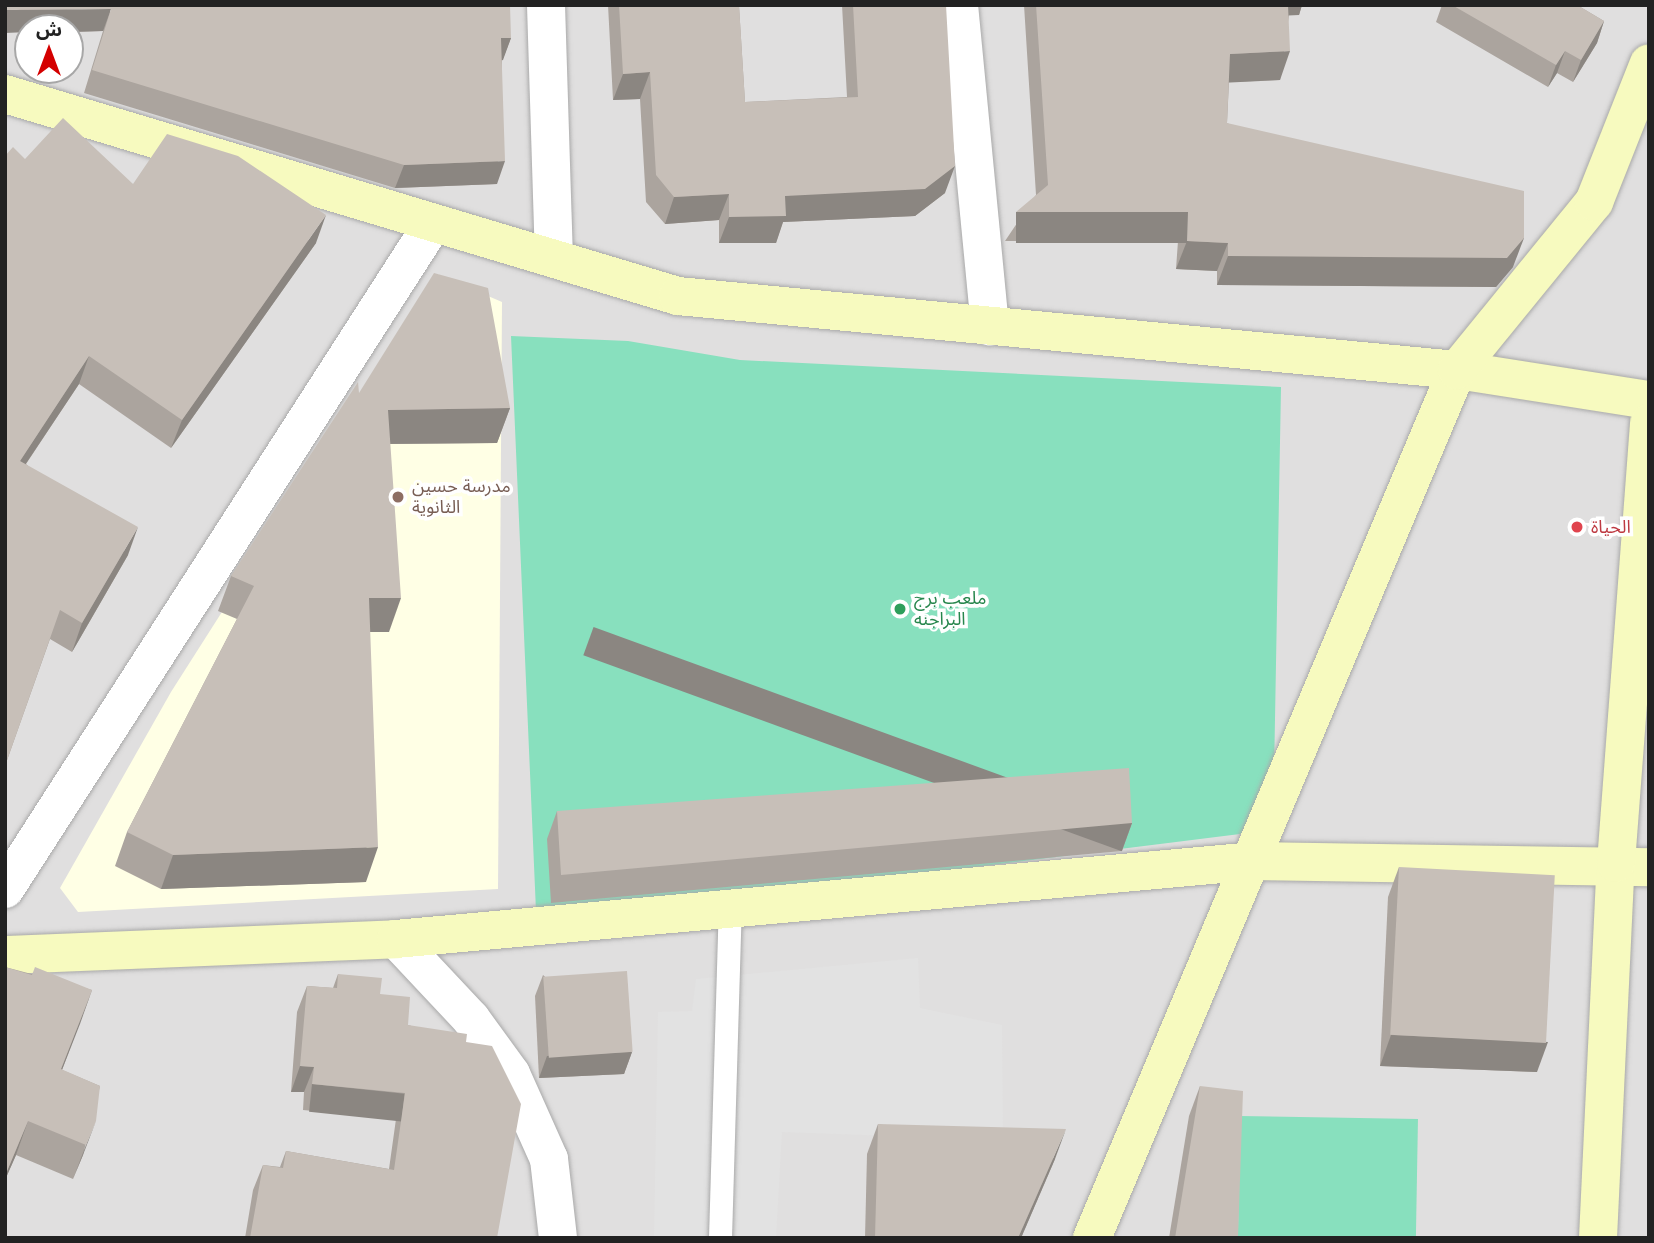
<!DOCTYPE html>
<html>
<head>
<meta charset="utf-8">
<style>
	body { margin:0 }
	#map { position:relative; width:1654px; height:1243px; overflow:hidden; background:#f2efe9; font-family:Arial,"Noto Sans Arabic",sans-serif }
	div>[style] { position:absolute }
	.residential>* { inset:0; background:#e0dfdf }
	.education>* { inset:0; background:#ffffe5 }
	.pitch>* { inset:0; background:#88e0be; transform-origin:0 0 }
	.parking>* { inset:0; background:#e2e2e2 }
	.roads { filter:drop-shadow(0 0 2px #a9a9a9) drop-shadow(0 0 2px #a9a9a9) }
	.lane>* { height:23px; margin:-11.5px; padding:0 11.5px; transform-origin:11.5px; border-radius:11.5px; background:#fff }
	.street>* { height:38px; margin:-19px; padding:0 19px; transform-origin:19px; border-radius:19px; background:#fff }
	.secondary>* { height:38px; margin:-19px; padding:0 19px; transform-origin:19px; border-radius:19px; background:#f7fabf }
	.wall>* { inset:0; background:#aba49e }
	.shaded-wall>* { inset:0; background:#8b8681; transform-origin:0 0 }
	.building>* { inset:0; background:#c7bfb8; transform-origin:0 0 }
	.dots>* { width:19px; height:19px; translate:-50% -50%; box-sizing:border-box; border:4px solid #fff; border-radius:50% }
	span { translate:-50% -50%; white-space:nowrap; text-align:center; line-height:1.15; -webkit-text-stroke:7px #fff; paint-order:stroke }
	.education-label { font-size:18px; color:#785e54 }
	.left { translate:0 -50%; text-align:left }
	.health-label { font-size:18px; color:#be3a42 }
	.leisure-label { font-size:18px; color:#27864d }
	.frame { position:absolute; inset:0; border:7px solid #222; pointer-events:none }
	.north { position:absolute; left:14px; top:14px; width:70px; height:70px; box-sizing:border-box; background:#fff; border:2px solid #a7a7a7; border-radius:50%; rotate:0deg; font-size:19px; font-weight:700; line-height:28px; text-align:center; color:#222 }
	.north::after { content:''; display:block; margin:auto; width:24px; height:32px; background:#d40000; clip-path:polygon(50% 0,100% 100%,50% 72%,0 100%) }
</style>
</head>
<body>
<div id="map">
	<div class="residential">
		<i style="clip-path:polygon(evenodd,5px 5px,1649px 5px,1649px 1238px,5px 1238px,5px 5px,28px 28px,70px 28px,70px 70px,28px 70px,28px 28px)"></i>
	</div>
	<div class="education">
		<i style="clip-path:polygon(437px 274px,502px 302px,498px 889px,78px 912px,60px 888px,171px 692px)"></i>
	</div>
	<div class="pitch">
		<i style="clip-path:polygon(511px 336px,628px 341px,740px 360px,1281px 387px,1273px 830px,685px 903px,536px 911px)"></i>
		<i style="left:1240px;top:1116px;width:178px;height:122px;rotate:1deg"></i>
	</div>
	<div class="parking">
		<i style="clip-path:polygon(918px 958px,920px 1008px,1002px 1025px,1003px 1140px,782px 1132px,776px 1238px,654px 1238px,658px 1012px,692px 1011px,696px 979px)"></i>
	</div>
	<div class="roads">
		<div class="lane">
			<i style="left:720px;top:1238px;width:329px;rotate:-88.3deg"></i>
		</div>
		<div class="street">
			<i style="left:546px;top:5px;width:253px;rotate:88.2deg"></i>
			<i style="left:959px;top:5px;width:323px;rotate:84.5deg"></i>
			<i style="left:5px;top:889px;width:789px;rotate:-57.26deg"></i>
			<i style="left:396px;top:939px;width:110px;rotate:46.8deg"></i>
			<i style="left:471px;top:1019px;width:68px;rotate:54deg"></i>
			<i style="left:511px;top:1074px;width:93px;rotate:65.9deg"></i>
			<i style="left:549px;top:1159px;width:80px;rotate:83.5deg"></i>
		</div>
		<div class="secondary">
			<i style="left:5px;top:94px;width:703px;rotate:16.71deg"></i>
			<i style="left:678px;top:296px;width:783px;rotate:5.43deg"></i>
			<i style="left:1457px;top:370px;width:194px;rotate:8.9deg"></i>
			<i style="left:5px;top:955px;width:391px;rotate:-2.3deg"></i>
			<i style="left:396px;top:939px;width:862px;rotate:-5.19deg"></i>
			<i style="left:1254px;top:861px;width:395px;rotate:0.9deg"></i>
			<i style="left:1092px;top:1238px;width:942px;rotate:-67.19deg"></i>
			<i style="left:1457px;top:370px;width:217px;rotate:-50.8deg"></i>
			<i style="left:1594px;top:202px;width:149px;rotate:-68.4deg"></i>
			<i style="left:1598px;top:1238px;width:375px;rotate:-87.3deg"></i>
			<i style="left:1616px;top:863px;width:441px;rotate:-85.7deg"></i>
		</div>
	</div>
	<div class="wall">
		<i style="clip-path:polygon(5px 5px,511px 38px,502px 61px,497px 184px,395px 188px,84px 93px,103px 31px,70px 32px,70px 28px)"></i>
		<i style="clip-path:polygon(608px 5px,747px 5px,739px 6px,745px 102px,847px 97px,842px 5px,946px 5px,945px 193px,915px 216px,783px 222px,776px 243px,719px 243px,719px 220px,665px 224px,646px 202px,640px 99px,613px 100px)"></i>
		<i style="clip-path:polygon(1024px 5px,1302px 5px,1299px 15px,1289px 15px,1280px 80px,1229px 82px,1227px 123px,1513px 267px,1496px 287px,1217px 285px,1217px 271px,1176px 269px,1178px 241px,1005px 241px,1036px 195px)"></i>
		<i style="clip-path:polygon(1442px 5px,1577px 5px,1604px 21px,1597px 43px,1573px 82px,1557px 73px,1548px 87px,1436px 22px)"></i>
		<i style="clip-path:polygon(25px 159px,133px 184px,316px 243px,171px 448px,79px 384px,26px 464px,128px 555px,72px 652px,50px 639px,5px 766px)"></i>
		<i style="clip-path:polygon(359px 393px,510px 408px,497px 443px,390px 444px,389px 632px,370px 632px,366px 882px,161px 889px,115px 866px,127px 832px,237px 619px,218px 611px,231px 576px)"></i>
		<i style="clip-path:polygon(557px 811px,1132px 823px,1122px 851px,551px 903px,547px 839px)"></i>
		<i style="clip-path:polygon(1399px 867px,1537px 1072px,1380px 1066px,1388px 897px)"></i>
		<i style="clip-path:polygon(5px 967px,92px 990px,62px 1070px,100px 1086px,83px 1155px,73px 1179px,16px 1155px,5px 1180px)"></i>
		<i style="clip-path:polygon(338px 974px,380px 994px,408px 1025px,466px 1042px,497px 1238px,245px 1238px,253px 1190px,263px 1165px,280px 1167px,286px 1151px,389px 1169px,396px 1119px,303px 1110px,304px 1092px,291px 1092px,297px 1012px,307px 986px,333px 988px)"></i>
		<i style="clip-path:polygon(543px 975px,632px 1052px,624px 1074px,539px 1078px,535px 996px)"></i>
		<i style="clip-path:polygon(1200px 1086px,1238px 1238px,1169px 1238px,1189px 1116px)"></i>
		<i style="clip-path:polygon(878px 1124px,1055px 1159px,1021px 1238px,865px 1238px,867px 1154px)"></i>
	</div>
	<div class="shaded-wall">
		<i style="clip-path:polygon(1281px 5px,1302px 5px,1299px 15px,1277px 16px)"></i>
		<i style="clip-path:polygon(111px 9px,103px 31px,70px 32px,70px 28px,28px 28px,28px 32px,5px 33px,5px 10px)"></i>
		<i style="clip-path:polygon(1604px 21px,1597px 43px,1573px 82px,1581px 60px)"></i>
		<i style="clip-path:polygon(501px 38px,511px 38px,503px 60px,493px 61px)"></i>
		<i style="clip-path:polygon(1290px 51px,1280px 80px,1220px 83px,1230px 54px)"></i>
		<i style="clip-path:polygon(1565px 51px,1557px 73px,1548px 87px,1556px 65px)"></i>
		<i style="clip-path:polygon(650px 72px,640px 99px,613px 100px,623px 74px)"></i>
		<i style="clip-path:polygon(505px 161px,497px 184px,395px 188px,404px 165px)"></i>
		<i style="clip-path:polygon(955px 166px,945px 193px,915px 216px,783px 222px,776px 243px,719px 243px,729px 217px,785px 196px)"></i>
		<i style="clip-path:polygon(729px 194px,719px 220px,665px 224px,674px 197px)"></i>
		<i style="left:1016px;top:212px;width:172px;height:31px"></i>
		<i style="clip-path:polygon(326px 215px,316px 243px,171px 448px,182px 420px)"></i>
		<i style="clip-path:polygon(1524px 238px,1513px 267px,1496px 287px,1217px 285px,1228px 256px)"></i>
		<i style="clip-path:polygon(1187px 241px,1228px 243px,1217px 271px,1176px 269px)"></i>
		<i style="clip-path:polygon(89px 356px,79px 384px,9px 489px,20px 461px)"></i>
		<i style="clip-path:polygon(510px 408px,497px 443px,375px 444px,388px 410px)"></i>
		<i style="clip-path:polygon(138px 527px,128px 555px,72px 652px,82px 623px)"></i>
		<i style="clip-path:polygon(369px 598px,401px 598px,389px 632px,356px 632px)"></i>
		<i style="left:1132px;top:823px;width:30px;height:573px;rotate:110deg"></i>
		<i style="clip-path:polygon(378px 847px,366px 882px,161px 889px,173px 855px)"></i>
		<i style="clip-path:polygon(92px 990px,80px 1024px,49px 1103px,61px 1069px)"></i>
		<i style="clip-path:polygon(1391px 1035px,1548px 1042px,1537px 1072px,1380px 1066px)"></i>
		<i style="clip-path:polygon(632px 1052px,624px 1074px,539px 1078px,547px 1056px)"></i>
		<i style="clip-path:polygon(300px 1066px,314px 1067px,304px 1092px,291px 1092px)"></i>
		<i style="left:312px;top:1084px;width:93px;height:28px;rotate:6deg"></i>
		<i style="clip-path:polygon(28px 1121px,16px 1155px,5px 1180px,5px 1176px)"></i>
		<i style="clip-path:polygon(96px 1121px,83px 1155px,73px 1179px,86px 1145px)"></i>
		<i style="clip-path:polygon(1066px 1129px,1055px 1159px,1021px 1238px,1018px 1238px)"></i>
	</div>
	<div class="building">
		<i style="clip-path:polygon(5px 5px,510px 5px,511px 38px,501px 38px,505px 161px,404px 165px,92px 70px,111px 9px,5px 10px)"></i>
		<i style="clip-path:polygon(619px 5px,739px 5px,745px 102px,858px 97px,853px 5px,946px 5px,955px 166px,925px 189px,785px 196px,786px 216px,729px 217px,729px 194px,674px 197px,656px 175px,650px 72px,623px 74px)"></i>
		<i style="clip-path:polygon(1036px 5px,1288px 5px,1290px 51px,1230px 54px,1227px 123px,1524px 191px,1524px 238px,1507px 258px,1228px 256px,1228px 243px,1187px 241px,1188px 212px,1016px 212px,1048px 185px)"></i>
		<i style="clip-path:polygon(1452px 5px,1577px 5px,1604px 21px,1581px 60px,1565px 51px,1556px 65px)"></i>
		<i style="clip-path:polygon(63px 118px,133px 184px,167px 134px,238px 156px,326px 215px,182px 420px,89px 356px,20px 461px,138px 527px,82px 623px,60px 610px,5px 766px,5px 156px,13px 147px,25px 159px)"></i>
		<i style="clip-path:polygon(434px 273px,488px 288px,510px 408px,388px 410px,401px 598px,369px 598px,378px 847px,173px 855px,127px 832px,254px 586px,231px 576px,358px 382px,359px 393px)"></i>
		<i style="clip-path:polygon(1129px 768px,1132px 823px,561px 875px,557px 811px)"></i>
		<i style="left:1399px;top:867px;width:156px;height:168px;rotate:3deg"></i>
		<i style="clip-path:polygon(5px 967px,32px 975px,35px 967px,92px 990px,61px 1069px,100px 1086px,96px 1121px,86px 1145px,28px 1121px,5px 1176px)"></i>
		<i style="left:627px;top:971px;width:81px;height:84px;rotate:86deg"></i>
		<i style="clip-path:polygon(338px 974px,382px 978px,380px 994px,410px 997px,408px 1025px,467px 1034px,466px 1042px,492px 1046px,521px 1104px,497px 1238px,250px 1238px,263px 1165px,283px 1168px,286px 1151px,394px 1170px,405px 1093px,312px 1084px,314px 1067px,300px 1066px,307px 986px,337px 988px)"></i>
		<i style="clip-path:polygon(1200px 1086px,1243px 1091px,1238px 1238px,1175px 1238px)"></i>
		<i style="clip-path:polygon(878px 1124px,1066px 1129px,1018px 1238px,875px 1238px)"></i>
	</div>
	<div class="dots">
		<i style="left:398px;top:497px;background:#8d6e63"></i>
		<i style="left:1577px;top:527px;background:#e0444e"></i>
		<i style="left:900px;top:609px;background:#2e9e5b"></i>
	</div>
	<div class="education-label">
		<span class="left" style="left:412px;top:497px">مدرسة حسين<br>الثانوية</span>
	</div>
	<div class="health-label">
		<span class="left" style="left:1591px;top:527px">الحياة</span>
	</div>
	<div class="leisure-label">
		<span class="left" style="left:914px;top:609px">ملعب برج<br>البراجنه</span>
	</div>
	<div class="frame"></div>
	<div class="north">ش</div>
</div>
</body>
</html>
